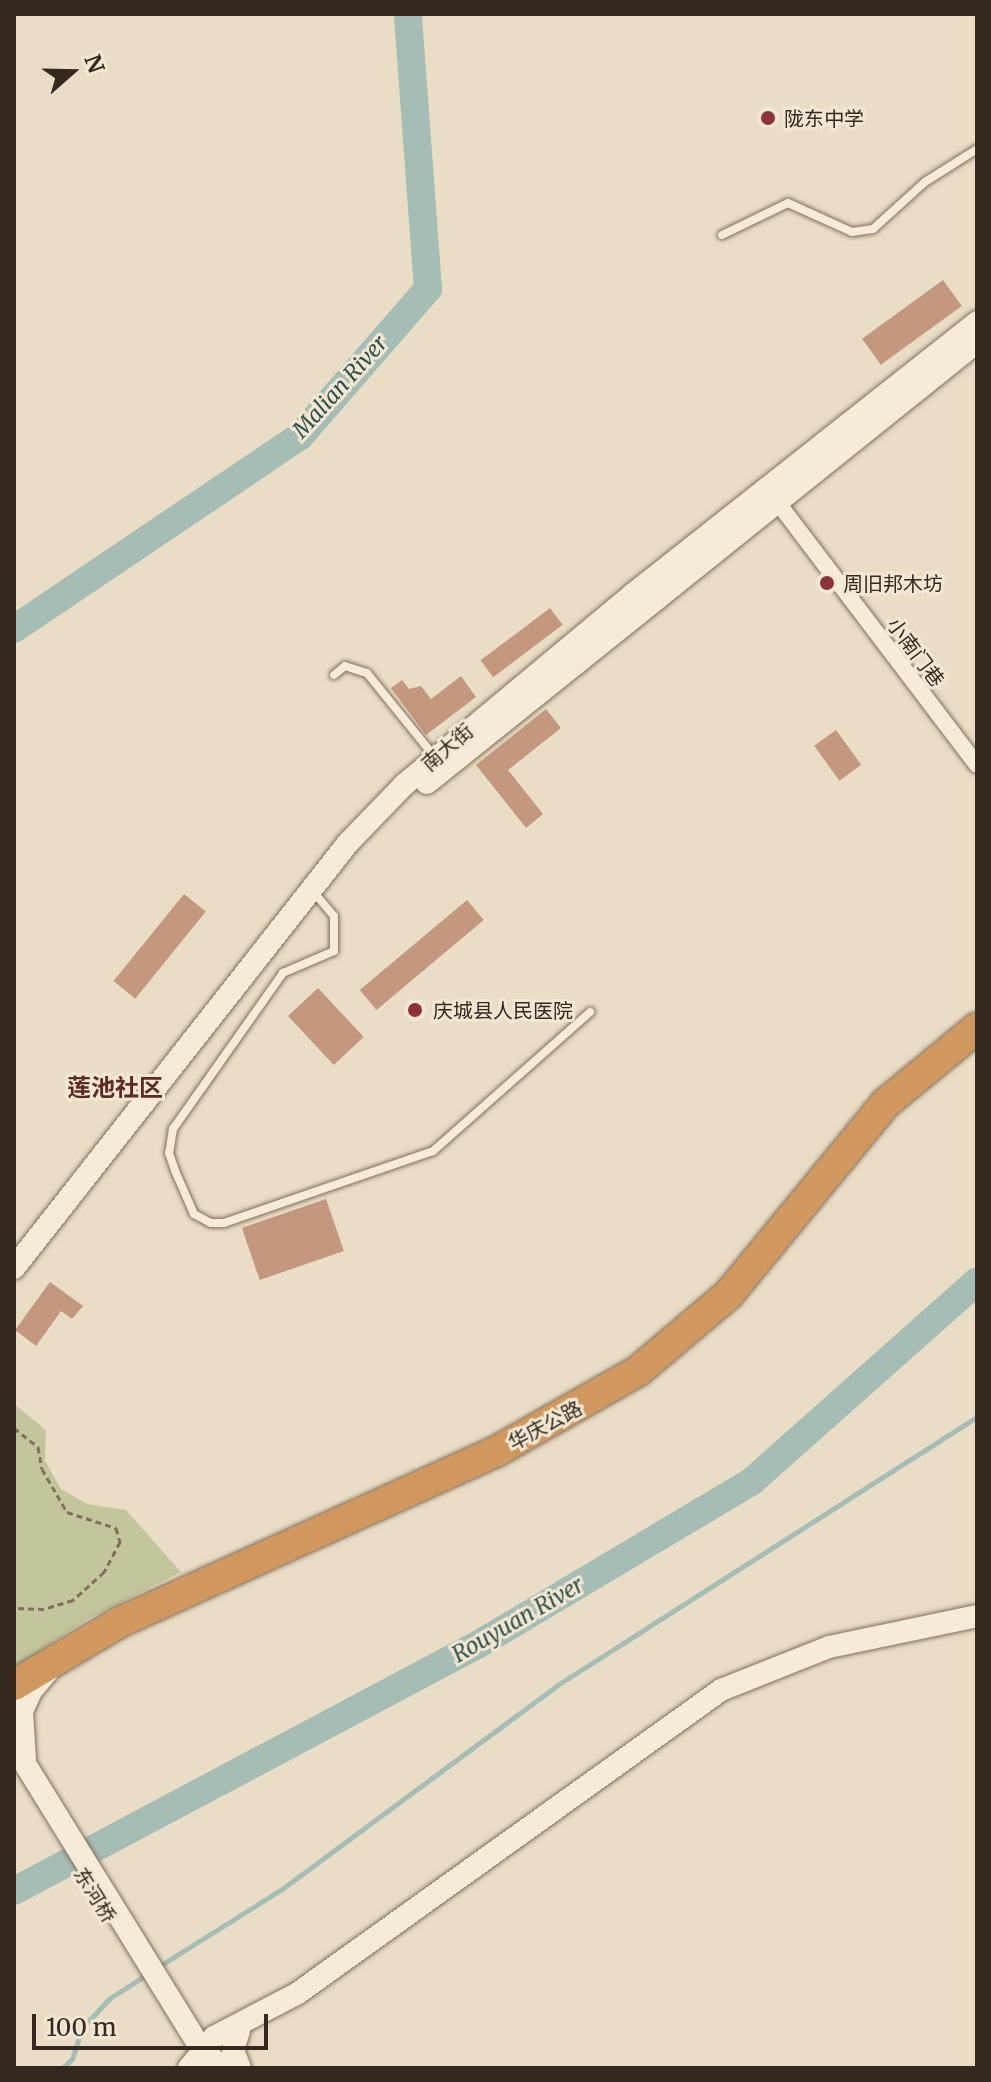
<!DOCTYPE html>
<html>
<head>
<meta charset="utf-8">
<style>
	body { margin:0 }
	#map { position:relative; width:991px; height:2082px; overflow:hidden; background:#e9ddc5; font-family:Merriweather,"Noto Sans SC",serif }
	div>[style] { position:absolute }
	.green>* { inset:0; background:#c3c69a }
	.stream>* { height:5px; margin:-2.5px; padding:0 2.5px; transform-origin:2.5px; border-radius:2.5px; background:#a6bdb5 }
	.river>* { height:28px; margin:-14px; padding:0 14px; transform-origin:14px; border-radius:14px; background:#a6bdb5 }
	.building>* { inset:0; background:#c4987e; transform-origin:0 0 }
	.path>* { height:3px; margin-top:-1.5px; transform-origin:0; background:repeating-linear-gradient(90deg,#826f5d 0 6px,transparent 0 10px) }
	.roads { filter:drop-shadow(0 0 2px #826f5d) drop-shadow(0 0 2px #826f5d) }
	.lane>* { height:8px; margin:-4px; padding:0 4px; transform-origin:4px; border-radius:4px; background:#f5ebd7 }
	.street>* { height:16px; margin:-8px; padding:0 8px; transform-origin:8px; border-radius:8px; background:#f5ebd7 }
	.secondary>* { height:22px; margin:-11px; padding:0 11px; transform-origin:11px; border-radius:11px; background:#f5ebd7 }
	.highway>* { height:30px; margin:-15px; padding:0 15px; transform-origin:15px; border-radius:15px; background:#d0985e }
	.dots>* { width:22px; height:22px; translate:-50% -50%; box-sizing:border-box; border:4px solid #f2e7d3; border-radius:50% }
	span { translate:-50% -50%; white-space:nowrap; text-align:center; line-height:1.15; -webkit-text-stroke:6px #f2e7d3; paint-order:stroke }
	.poi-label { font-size:20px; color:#34281f }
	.left { translate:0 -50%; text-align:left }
	.street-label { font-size:20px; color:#34281f }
	.water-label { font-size:22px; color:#30524e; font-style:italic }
	.quarter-label { font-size:24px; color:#5c2c23; font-weight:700 }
	.frame { position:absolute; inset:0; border:16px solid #34281f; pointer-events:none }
	.north { position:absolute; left:32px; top:32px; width:80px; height:80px; -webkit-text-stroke:6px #f2e7d3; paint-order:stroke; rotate:70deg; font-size:22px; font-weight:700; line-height:32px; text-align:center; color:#34281f }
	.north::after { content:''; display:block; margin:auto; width:28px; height:36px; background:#34281f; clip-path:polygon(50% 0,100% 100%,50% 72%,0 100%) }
	.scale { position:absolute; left:32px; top:2014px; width:236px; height:36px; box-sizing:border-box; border:4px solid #34281f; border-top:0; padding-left:10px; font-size:24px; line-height:28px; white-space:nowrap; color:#34281f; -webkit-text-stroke:6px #f2e7d3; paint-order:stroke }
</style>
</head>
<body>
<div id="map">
	<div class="green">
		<i style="clip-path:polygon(14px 1404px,46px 1430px,45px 1461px,61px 1489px,87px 1504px,126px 1510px,181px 1572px,86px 1620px,14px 1668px)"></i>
	</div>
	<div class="stream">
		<i style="left:158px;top:1967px;width:146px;rotate:-32.2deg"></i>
		<i style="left:282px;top:1889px;width:341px;rotate:-36.5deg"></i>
		<i style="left:556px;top:1686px;width:500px;rotate:-32.6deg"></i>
		<i style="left:62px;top:2068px;width:13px;rotate:-42deg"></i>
		<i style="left:72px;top:2059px;width:33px;rotate:-72deg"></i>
		<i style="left:82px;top:2028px;width:41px;rotate:-47deg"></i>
		<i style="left:110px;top:1998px;width:43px;rotate:-32.6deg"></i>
	</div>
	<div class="river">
		<i style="left:14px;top:629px;width:345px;rotate:-34deg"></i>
		<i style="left:300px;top:436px;width:195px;rotate:-49deg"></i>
		<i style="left:428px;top:289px;width:276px;rotate:-94.2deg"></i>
		<i style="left:14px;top:1891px;width:527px;rotate:-27.98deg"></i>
		<i style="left:479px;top:1644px;width:317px;rotate:-30.8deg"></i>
		<i style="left:751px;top:1482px;width:302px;rotate:-41.6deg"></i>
	</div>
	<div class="building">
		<i style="left:943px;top:280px;width:32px;height:100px;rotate:54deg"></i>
		<i style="left:550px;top:608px;width:21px;height:87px;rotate:53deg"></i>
		<i style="clip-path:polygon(461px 676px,476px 697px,426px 735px,391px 688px,402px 680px,409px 689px,421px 686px,431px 699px)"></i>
		<i style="clip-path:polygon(546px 709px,561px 728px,508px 770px,543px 814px,526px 828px,476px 765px)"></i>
		<i style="left:836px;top:730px;width:43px;height:27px;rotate:54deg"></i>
		<i style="left:184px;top:894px;width:28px;height:112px;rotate:39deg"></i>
		<i style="left:467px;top:900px;width:26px;height:140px;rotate:50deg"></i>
		<i style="left:318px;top:988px;width:67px;height:41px;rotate:47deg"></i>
		<i style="left:326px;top:1199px;width:55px;height:89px;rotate:71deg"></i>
		<i style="clip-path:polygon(50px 1282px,83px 1306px,72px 1319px,61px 1311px,36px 1346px,15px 1330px)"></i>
	</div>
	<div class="path">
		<i style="left:14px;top:1428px;width:31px;rotate:38deg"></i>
		<i style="left:38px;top:1447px;width:22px;rotate:80deg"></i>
		<i style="left:42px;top:1469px;width:50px;rotate:59.8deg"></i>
		<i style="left:67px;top:1512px;width:52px;rotate:18.1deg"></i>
		<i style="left:116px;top:1528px;width:15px;rotate:74deg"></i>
		<i style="left:120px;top:1542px;width:34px;rotate:118deg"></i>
		<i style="left:104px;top:1572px;width:42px;rotate:137.9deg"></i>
		<i style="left:73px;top:1600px;width:30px;rotate:163deg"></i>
		<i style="left:44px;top:1609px;width:30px;rotate:-178deg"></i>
	</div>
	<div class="roads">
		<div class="lane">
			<i style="left:722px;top:235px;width:73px;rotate:-25.9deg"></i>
			<i style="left:788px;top:203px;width:70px;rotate:24.4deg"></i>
			<i style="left:852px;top:232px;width:21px;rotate:-8deg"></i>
			<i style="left:873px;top:229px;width:70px;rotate:-42.1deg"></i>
			<i style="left:925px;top:182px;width:62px;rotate:-32.4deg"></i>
			<i style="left:334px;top:675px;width:14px;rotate:-39deg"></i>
			<i style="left:345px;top:666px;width:23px;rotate:18deg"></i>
			<i style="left:367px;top:673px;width:107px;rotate:51.1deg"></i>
			<i style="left:312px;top:890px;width:34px;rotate:50deg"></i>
			<i style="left:334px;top:916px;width:35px;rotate:90deg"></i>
			<i style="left:334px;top:951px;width:56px;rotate:156.7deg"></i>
			<i style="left:283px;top:973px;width:191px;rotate:125.2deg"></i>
			<i style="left:173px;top:1129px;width:24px;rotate:99deg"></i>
			<i style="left:169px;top:1153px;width:21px;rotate:71deg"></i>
			<i style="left:176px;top:1173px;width:45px;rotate:66.3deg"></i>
			<i style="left:194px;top:1214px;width:19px;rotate:28deg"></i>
			<i style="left:211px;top:1223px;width:13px"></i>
			<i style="left:224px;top:1223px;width:221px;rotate:-19deg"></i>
			<i style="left:433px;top:1151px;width:210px;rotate:-41.5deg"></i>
		</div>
		<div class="street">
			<i style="left:772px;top:495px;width:339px;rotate:52.8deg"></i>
		</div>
		<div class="secondary">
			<i style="left:427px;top:783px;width:705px;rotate:-38.72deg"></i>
			<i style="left:14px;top:1268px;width:541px;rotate:-51.84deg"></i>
			<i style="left:348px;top:843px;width:81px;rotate:-46deg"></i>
			<i style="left:404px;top:785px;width:298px;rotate:-39.8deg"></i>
			<i style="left:633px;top:594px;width:439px;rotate:-38.3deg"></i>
			<i style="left:14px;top:1746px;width:348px;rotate:58.3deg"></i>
			<i style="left:197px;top:2042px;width:35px;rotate:47deg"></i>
			<i style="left:25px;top:1760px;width:49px;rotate:-93.5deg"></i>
			<i style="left:22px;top:1711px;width:23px;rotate:-65deg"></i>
			<i style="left:32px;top:1690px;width:25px;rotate:-50deg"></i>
			<i style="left:239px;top:2031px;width:20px;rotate:108deg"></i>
			<i style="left:233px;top:2050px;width:19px;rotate:69deg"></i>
			<i style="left:189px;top:2068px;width:40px;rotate:-51deg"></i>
			<i style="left:214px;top:2037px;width:95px;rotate:-27.6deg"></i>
			<i style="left:298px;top:1993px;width:520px;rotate:-35.61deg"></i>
			<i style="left:721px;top:1690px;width:116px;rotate:-21.7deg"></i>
			<i style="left:829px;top:1647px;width:151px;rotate:-11.8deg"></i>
		</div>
		<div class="highway">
			<i style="left:14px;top:1685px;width:121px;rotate:-30.8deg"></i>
			<i style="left:118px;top:1623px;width:418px;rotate:-24.4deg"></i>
			<i style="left:499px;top:1450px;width:160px;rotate:-29.6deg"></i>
			<i style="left:638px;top:1371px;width:119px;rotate:-40.2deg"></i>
			<i style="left:729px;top:1294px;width:247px;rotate:-50.6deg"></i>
			<i style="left:886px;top:1103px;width:118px;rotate:-39.5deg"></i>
		</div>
	</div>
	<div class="dots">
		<i style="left:768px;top:118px;background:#8b3338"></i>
		<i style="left:827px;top:583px;background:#8b3338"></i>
		<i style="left:415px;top:1010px;background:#8b3338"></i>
	</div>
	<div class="poi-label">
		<span class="left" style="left:784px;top:118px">陇东中学</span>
		<span class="left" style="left:843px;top:583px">周旧邦木坊</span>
		<span class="left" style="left:433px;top:1010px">庆城县人民医院</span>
	</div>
	<div class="street-label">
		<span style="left:916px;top:652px;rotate:53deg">小南门巷</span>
		<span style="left:447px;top:747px;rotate:-41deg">南大街</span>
		<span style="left:545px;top:1425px;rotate:-28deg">华庆公路</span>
		<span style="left:95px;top:1895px;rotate:58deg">东河桥</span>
	</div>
	<div class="water-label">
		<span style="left:340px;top:387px;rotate:-48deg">Malian River</span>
		<span style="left:518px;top:1620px;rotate:-30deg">Rouyuan River</span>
	</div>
	<div class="quarter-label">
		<span style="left:115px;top:1088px">莲池社区</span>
	</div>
	<div class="frame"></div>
	<div class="north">N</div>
	<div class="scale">100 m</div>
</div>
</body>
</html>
